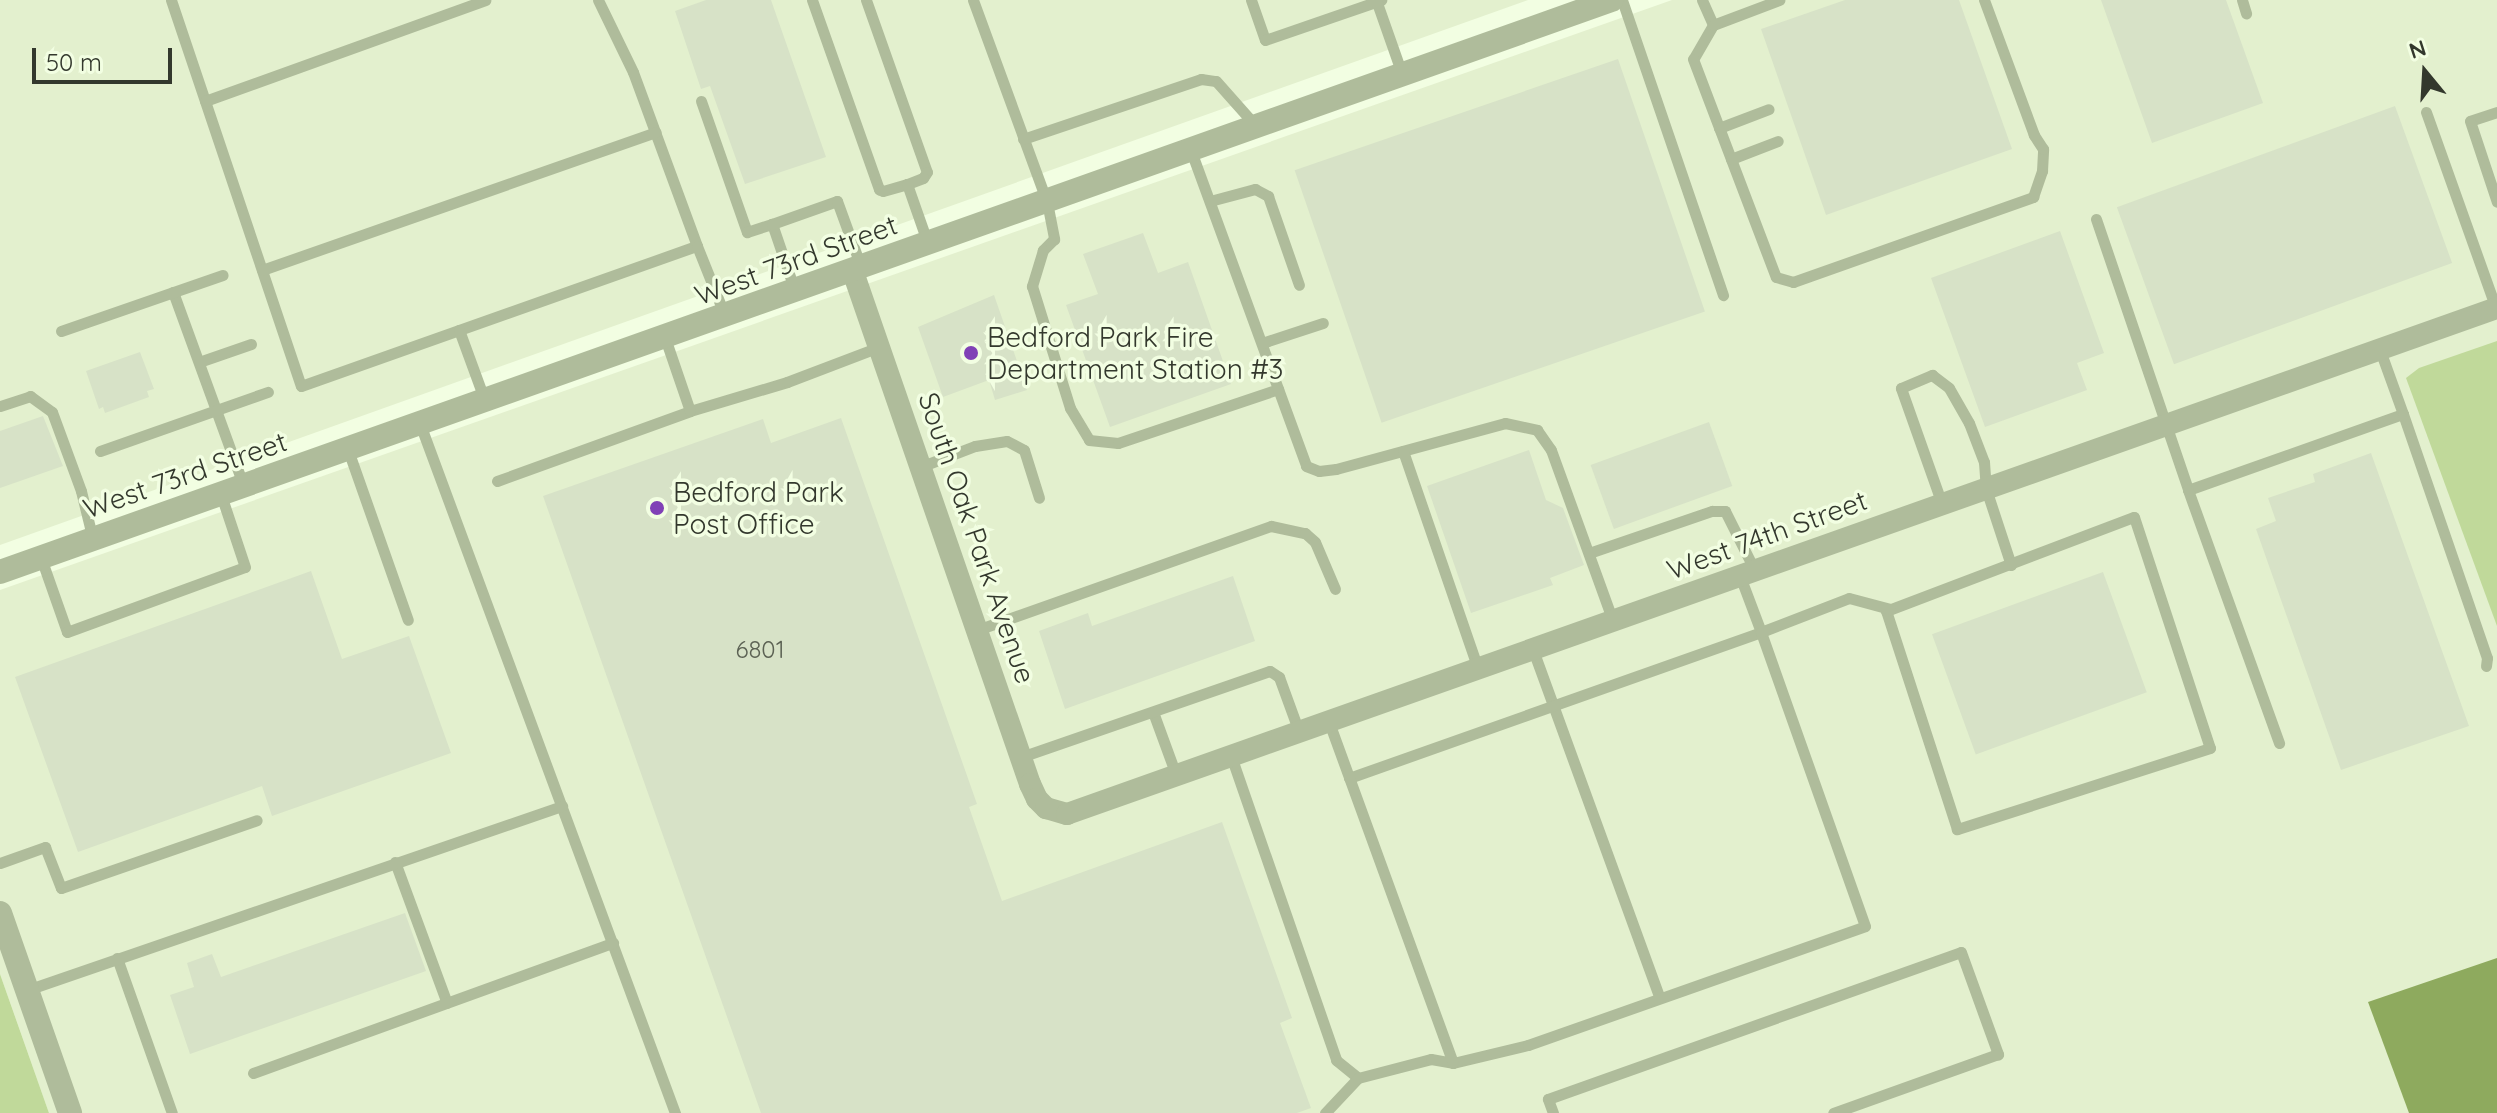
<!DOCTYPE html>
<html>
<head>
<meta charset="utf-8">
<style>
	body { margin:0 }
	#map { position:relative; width:2497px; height:1113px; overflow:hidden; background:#f2fee2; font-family:Quicksand,sans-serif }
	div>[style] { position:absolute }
	.built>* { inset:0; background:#e3f0ce }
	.green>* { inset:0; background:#c0d99a }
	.water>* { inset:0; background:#8eaa5e }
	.building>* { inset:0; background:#d7e2c7; transform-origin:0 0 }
	.service>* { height:11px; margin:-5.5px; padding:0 5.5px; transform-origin:5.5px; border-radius:5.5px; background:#afbc9b }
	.minor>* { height:22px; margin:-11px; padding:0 11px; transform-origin:11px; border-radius:11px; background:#afbc9b }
	.tertiary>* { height:24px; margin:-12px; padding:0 12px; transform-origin:12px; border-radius:12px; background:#afbc9b }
	.dots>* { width:22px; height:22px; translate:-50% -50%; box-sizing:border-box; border:4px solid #f2fee2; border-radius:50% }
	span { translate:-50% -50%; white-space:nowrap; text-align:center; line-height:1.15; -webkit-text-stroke:7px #f2fee2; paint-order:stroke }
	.number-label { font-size:24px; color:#5c6254 }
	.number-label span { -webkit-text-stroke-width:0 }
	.street-label { font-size:28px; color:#33382d }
	.poi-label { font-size:28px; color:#33382d }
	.left { translate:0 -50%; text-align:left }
	.north { position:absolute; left:2385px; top:32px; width:80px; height:80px; -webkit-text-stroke:6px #f2fee2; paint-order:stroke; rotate:342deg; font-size:22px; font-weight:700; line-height:32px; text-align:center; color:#33382d }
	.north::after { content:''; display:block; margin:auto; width:28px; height:36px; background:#33382d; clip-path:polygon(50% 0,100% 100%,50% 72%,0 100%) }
	.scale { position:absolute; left:32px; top:48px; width:140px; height:36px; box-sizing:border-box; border:4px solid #33382d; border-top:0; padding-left:10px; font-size:24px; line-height:28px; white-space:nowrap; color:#33382d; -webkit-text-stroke:6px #f2fee2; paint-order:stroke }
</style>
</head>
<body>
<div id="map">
	<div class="built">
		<i style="clip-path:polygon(0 0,1528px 0,0 545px)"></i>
		<i style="clip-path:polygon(1672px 0,2497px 0,2497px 1113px,49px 1113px,0 974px,0 590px)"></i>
	</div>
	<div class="green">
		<i style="clip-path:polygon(2497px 341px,2497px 626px,2406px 378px,2419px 368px)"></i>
		<i style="clip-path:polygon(0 974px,49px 1113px,0 1113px)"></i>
	</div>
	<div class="water">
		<i style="clip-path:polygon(2497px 958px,2497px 1113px,2409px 1113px,2368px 1002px)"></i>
	</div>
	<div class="building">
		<i style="clip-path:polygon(706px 0,771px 0,826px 157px,745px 184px,710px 86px,701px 89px,675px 11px)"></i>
		<i style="clip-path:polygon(1845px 0,1959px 0,2012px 149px,1826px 215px,1761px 29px)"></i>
		<i style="clip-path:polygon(2101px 0,2226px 0,2263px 103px,2152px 143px)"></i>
		<i style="left:1618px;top:59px;width:267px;height:342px;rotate:71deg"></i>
		<i style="left:2395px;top:106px;width:167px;height:296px;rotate:70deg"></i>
		<i style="clip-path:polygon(2060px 231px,2104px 353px,2077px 363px,2087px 390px,1985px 427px,1931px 278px)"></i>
		<i style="clip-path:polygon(1143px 233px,1158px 273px,1188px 262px,1231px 384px,1110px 427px,1066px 305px,1098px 294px,1083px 254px)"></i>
		<i style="clip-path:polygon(994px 295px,1027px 390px,995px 400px,989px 380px,943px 397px,918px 327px)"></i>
		<i style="clip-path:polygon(140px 352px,154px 389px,147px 391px,149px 397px,105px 413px,103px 407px,99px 409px,86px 371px)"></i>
		<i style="clip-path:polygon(43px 416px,63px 466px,0 488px,0 431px)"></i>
		<i style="clip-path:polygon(841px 418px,977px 804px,969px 807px,1002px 901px,1222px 822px,1292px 1018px,1280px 1023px,1311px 1108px,1297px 1113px,761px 1113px,543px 496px,763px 419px,771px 443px)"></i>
		<i style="left:1709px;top:422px;width:68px;height:126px;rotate:70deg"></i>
		<i style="clip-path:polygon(1529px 450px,1546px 500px,1563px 508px,1584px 565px,1550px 578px,1553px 585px,1471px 613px,1427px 486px)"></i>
		<i style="clip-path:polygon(2371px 453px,2469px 726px,2341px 770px,2256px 529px,2276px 521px,2268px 498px,2315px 482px,2313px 474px)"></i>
		<i style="clip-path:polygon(311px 571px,342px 659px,409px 636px,451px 753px,272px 816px,262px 786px,78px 852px,15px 677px)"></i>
		<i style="left:2103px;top:572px;width:128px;height:182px;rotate:70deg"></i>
		<i style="clip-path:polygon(1233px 576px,1255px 641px,1065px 709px,1039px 631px,1088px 613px,1092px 626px)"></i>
		<i style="clip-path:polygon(405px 913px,426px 971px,190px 1054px,170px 995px,194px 987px,187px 963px,212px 954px,221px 977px)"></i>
	</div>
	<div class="service">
		<i style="left:171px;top:0;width:407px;rotate:71.4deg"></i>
		<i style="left:301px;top:386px;width:420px;rotate:-19.5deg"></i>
		<i style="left:697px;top:246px;width:185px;rotate:-110.2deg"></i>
		<i style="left:633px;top:72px;width:80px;rotate:-115.9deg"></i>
		<i style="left:812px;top:0;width:201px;rotate:70.5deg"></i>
		<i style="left:879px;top:189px;width:4px;rotate:27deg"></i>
		<i style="left:883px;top:191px;width:25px;rotate:-16deg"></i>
		<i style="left:866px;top:0;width:182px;rotate:70.5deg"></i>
		<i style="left:927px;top:172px;width:7px;rotate:124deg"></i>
		<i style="left:923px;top:178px;width:17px;rotate:159deg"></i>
		<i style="left:907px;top:184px;width:64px;rotate:70.7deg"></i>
		<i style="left:973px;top:0;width:215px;rotate:69.9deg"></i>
		<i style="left:1047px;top:202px;width:38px;rotate:79deg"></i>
		<i style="left:1054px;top:239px;width:16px;rotate:135deg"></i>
		<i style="left:1043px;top:250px;width:38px;rotate:107deg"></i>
		<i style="left:1032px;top:286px;width:128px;rotate:72.7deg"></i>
		<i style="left:1070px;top:408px;width:37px;rotate:59deg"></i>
		<i style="left:1089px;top:440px;width:29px;rotate:6deg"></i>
		<i style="left:1118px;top:443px;width:169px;rotate:-18.6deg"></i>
		<i style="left:1251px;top:0;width:42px;rotate:70.7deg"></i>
		<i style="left:1265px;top:40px;width:123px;rotate:-19deg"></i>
		<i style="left:1376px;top:0;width:78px;rotate:70.6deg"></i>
		<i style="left:1622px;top:0;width:312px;rotate:71.1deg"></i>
		<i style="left:1702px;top:0;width:27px;rotate:66deg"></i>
		<i style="left:1713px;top:25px;width:39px;rotate:120deg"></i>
		<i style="left:1693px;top:59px;width:233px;rotate:69.2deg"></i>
		<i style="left:1776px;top:277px;width:18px;rotate:16deg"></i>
		<i style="left:1793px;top:282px;width:255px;rotate:-19.5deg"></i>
		<i style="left:2033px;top:197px;width:28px;rotate:-71deg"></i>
		<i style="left:2042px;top:171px;width:22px;rotate:-87deg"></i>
		<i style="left:2043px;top:149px;width:17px;rotate:-123deg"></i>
		<i style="left:2034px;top:135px;width:144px;rotate:-110.3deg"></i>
		<i style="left:2242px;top:0;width:14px;rotate:73deg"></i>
		<i style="left:1713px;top:25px;width:71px;rotate:-20.7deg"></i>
		<i style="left:205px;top:101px;width:298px;rotate:-19.8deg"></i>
		<i style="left:701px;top:101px;width:139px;rotate:70.7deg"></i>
		<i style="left:747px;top:232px;width:26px;rotate:-18deg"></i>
		<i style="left:2426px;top:112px;width:209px;rotate:70.4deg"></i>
		<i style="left:2497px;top:112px;width:28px;rotate:162deg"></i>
		<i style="left:2470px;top:121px;width:85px;rotate:71.6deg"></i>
		<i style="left:1719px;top:128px;width:53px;rotate:-20.8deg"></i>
		<i style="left:1023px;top:139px;width:188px;rotate:-18.6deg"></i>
		<i style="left:1201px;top:79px;width:15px;rotate:8deg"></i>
		<i style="left:1216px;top:81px;width:60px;rotate:48.4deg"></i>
		<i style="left:1191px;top:151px;width:335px;rotate:69.9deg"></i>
		<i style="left:1306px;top:466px;width:14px;rotate:21deg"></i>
		<i style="left:1319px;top:471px;width:17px;rotate:-7deg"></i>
		<i style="left:1336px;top:469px;width:175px;rotate:-15.2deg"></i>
		<i style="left:1505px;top:423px;width:33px;rotate:12deg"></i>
		<i style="left:1537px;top:430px;width:24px;rotate:55deg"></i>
		<i style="left:1551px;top:450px;width:182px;rotate:70.1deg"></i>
		<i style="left:1731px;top:159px;width:50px;rotate:-21deg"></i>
		<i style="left:1210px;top:201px;width:47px;rotate:-14.9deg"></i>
		<i style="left:1255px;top:189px;width:15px;rotate:28deg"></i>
		<i style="left:1268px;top:196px;width:94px;rotate:70.8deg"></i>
		<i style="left:2096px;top:219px;width:286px;rotate:71.2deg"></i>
		<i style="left:2188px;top:490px;width:228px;rotate:-19.5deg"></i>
		<i style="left:2403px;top:414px;width:68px;rotate:-109.8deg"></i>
		<i style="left:697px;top:246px;width:75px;rotate:68.2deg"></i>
		<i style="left:262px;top:270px;width:417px;rotate:-19.3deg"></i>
		<i style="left:795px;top:291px;width:71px;rotate:-108.9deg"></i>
		<i style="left:772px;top:224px;width:69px;rotate:-19.5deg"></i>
		<i style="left:837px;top:201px;width:70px;rotate:70deg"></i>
		<i style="left:173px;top:292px;width:208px;rotate:70deg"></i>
		<i style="left:459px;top:330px;width:76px;rotate:69.9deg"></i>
		<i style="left:61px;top:331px;width:171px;rotate:-19.1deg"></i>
		<i style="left:1262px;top:343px;width:64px;rotate:-18.2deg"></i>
		<i style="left:199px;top:362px;width:55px;rotate:-19.1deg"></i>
		<i style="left:0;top:406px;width:32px;rotate:-18deg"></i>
		<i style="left:30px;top:396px;width:27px;rotate:36deg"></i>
		<i style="left:52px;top:412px;width:84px;rotate:69.8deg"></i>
		<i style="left:81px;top:491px;width:50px;rotate:76.2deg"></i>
		<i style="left:690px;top:411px;width:101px;rotate:-16.6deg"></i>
		<i style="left:787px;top:382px;width:98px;rotate:-20.8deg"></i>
		<i style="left:2403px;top:414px;width:258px;rotate:71deg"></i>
		<i style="left:2487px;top:658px;width:8px;rotate:97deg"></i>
		<i style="left:420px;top:424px;width:735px;rotate:69.69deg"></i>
		<i style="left:348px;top:450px;width:180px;rotate:70.6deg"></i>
		<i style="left:100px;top:451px;width:178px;rotate:-19.4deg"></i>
		<i style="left:1403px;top:451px;width:231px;rotate:71deg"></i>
		<i style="left:920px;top:467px;width:59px;rotate:-20.9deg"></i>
		<i style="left:975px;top:446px;width:32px;rotate:-9deg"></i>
		<i style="left:1007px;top:441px;width:19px;rotate:28deg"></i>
		<i style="left:1024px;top:450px;width:50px;rotate:72.6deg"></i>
		<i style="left:497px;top:481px;width:205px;rotate:-19.9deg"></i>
		<i style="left:690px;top:411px;width:77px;rotate:-108.9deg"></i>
		<i style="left:2188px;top:490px;width:269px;rotate:70.2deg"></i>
		<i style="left:1942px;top:504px;width:123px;rotate:-109.5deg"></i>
		<i style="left:1901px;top:388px;width:34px;rotate:-23deg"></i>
		<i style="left:1932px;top:375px;width:21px;rotate:37deg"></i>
		<i style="left:1949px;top:388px;width:40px;rotate:60.3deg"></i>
		<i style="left:1969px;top:423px;width:42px;rotate:69deg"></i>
		<i style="left:1984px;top:462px;width:27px;rotate:86deg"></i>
		<i style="left:1986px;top:489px;width:80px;rotate:71.8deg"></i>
		<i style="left:2134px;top:517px;width:243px;rotate:71.8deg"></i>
		<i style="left:2210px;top:748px;width:266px;rotate:162.2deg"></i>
		<i style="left:1957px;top:829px;width:229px;rotate:-108deg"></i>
		<i style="left:1886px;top:611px;width:265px;rotate:-20.8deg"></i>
		<i style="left:1589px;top:553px;width:130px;rotate:-18.9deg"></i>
		<i style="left:1712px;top:511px;width:13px"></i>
		<i style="left:1725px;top:511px;width:67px;rotate:63.4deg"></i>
		<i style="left:41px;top:558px;width:78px;rotate:70.6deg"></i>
		<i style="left:67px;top:632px;width:189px;rotate:-20.1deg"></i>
		<i style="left:245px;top:567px;width:76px;rotate:-108.4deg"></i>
		<i style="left:977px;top:630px;width:312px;rotate:-19.5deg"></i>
		<i style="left:1271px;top:526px;width:35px;rotate:12deg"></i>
		<i style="left:1305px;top:533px;width:13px;rotate:42deg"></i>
		<i style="left:1315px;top:542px;width:51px;rotate:66.9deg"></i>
		<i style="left:1533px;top:650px;width:370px;rotate:70deg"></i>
		<i style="left:1153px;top:712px;width:67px;rotate:69.9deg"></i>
		<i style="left:1231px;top:756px;width:322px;rotate:70.9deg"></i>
		<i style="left:1336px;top:1060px;width:28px;rotate:39deg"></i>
		<i style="left:1021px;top:757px;width:263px;rotate:-19.1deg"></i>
		<i style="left:1270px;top:671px;width:11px;rotate:34deg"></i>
		<i style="left:1279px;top:677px;width:59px;rotate:70deg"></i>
		<i style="left:1349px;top:778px;width:437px;rotate:-19.5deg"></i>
		<i style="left:1761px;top:632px;width:60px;rotate:-110.6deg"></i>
		<i style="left:395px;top:862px;width:150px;rotate:69.8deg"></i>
		<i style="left:0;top:863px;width:48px;rotate:-19.6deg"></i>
		<i style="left:45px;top:847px;width:44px;rotate:68.7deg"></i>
		<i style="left:61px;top:888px;width:207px;rotate:-19.1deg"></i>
		<i style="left:117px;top:958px;width:164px;rotate:70.5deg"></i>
		<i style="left:27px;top:990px;width:566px;rotate:-18.98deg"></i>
		<i style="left:1453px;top:1063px;width:77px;rotate:-13.5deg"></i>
		<i style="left:1528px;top:1045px;width:357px;rotate:-19.4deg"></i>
		<i style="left:1865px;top:926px;width:312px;rotate:-109.5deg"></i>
		<i style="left:1761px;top:632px;width:94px;rotate:-21.1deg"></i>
		<i style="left:1849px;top:598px;width:42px;rotate:15deg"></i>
		<i style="left:253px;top:1073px;width:383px;rotate:-19.9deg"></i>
		<i style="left:1325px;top:1113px;width:48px;rotate:-46.7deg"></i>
		<i style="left:1358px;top:1078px;width:75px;rotate:-14.6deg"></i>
		<i style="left:1431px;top:1059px;width:22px;rotate:10deg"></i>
		<i style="left:1453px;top:1063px;width:363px;rotate:-110deg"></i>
		<i style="left:1553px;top:1113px;width:15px;rotate:-110deg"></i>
		<i style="left:1548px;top:1099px;width:438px;rotate:-19.6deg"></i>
		<i style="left:1961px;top:952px;width:109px;rotate:70.1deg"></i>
		<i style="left:1998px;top:1054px;width:175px;rotate:160.3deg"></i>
	</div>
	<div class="minor">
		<i style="left:853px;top:272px;width:542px;rotate:70.93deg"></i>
		<i style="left:1030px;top:784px;width:17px;rotate:65deg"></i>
		<i style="left:1037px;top:799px;width:13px;rotate:45deg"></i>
		<i style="left:1046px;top:808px;width:22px;rotate:16deg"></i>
		<i style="left:1067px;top:814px;width:1517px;rotate:-19.49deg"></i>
	</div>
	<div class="tertiary">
		<i style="left:0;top:572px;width:1710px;rotate:-19.54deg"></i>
		<i style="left:0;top:913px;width:212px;rotate:70.7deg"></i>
	</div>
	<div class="dots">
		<i style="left:971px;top:353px;background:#8041b6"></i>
		<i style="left:657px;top:508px;background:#8041b6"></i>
	</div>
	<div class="number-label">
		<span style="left:760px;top:650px">6801</span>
	</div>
	<div class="street-label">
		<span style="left:796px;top:260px;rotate:-20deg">West 73rd Street</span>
		<span style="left:185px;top:475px;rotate:-19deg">West 73rd Street</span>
		<span style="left:1767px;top:535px;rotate:-20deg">West 74th Street</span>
		<span style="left:977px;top:538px;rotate:71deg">South Oak Park Avenue</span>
	</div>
	<div class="poi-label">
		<span class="left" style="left:987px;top:353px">Bedford Park Fire<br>Department Station #3</span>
		<span class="left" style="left:673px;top:508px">Bedford Park<br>Post Office</span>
	</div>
	<div class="north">N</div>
	<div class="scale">50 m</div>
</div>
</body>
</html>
